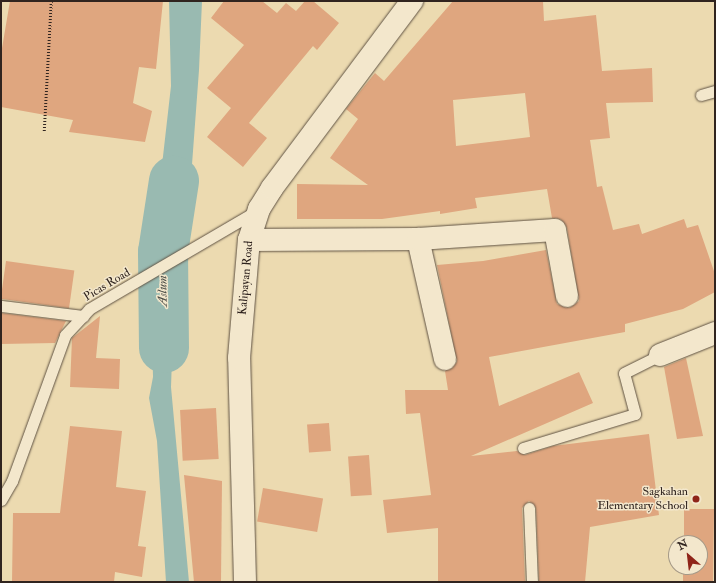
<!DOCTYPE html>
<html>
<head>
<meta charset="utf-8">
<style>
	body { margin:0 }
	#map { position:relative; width:716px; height:583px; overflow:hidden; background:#ecdab0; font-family:"IM FELL Double Pica",serif }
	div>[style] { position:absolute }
	.water>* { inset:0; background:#99bab1 }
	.river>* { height:50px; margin:-25px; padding:0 25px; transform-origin:25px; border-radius:25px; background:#99bab1 }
	.building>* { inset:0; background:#dfa67f; transform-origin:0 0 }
	.path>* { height:2.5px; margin-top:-1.25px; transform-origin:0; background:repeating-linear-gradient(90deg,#30241f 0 1px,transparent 0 3px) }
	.roads { filter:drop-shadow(0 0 1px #5f5243) drop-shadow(0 0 1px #5f5243) }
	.service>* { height:11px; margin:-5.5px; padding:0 5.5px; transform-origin:5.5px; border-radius:5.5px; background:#f3e7cc }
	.minor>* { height:22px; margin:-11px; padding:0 11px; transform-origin:11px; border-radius:11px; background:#f3e7cc }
	.tertiary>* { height:22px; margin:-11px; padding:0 11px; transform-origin:11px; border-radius:11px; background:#f3e7cc }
	.dots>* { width:11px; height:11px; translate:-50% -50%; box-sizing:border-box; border:2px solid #f3e7cc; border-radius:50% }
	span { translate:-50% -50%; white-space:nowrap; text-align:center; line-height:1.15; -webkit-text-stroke:3px #f3e7cc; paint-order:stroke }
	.street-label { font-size:12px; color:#30241f }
	.poi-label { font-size:12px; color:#30241f }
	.right { translate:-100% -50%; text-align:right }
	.water-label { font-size:13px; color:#50514b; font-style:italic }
	.frame { position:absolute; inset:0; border:2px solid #30241f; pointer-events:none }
	.north { position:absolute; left:668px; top:535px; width:40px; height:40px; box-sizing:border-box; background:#f3e7cc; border:1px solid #a59987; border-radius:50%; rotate:332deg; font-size:11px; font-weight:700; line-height:16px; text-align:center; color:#30241f }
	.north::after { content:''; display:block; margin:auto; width:14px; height:18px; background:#8f2418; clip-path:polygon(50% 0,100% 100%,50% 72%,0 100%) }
</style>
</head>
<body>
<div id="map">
	<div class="water">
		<i style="clip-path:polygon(169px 1px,202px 1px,199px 70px,189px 205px,178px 243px,152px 253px,171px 86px)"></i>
		<i style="clip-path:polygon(175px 274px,171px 387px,189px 582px,166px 582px,157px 441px,149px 398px,153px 377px,151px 285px)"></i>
	</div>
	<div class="river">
		<i style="left:164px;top:348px;width:96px;rotate:-90.6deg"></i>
		<i style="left:163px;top:252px;width:72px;rotate:-81.2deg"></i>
	</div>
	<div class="building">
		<i style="clip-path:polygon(10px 1px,163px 1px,156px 69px,139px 67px,133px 103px,152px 111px,145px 142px,69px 132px,73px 120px,1px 107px,1px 54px)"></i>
		<i style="clip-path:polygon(224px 1px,262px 1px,277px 13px,286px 3px,296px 11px,305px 1px,313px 1px,339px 23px,317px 50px,313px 46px,249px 123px,267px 138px,243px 167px,207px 137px,231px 108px,207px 88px,244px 45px,211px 18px)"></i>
		<i style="clip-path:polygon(evenodd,453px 1px,543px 1px,544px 21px,596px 15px,602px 71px,652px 68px,653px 102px,606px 103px,610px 138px,590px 140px,597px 187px,602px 186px,613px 230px,639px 224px,642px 234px,684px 219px,687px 228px,698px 225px,715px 274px,715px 292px,683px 309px,625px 324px,625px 332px,489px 357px,499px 406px,579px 372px,593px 403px,471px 456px,517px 451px,525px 455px,553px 446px,649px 434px,659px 515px,590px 527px,585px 582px,539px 582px,536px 508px,529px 501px,522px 508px,525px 582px,438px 582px,438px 528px,387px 533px,383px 500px,431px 495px,420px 413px,406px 414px,405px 390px,448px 390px,445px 371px,457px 362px,437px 265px,483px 261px,546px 250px,557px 304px,569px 308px,579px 301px,567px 228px,560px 219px,552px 218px,547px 189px,475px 198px,477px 208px,440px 214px,440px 211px,382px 219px,297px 219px,297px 184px,368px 185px,330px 158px,358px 119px,346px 109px,375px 73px,384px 81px,453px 1px,525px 93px,530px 137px,456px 146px,453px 100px,525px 93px)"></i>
		<i style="left:6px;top:261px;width:69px;height:38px;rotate:8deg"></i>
		<i style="clip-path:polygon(1px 313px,66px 321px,55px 343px,1px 344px)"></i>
		<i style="clip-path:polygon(100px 316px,96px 358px,120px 359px,119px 389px,70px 387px,72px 338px)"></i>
		<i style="clip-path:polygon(686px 358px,703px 436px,677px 439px,664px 367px)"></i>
		<i style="left:216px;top:408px;width:51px;height:36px;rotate:87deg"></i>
		<i style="left:329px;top:423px;width:28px;height:22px;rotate:86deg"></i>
		<i style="clip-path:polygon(70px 426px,122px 431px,116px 487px,146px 491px,138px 546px,146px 547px,142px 577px,115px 572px,114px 582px,12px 582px,13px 513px,60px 513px)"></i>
		<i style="left:369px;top:455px;width:40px;height:21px;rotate:86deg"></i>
		<i style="clip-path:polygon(184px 475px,222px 481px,221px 582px,194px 582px)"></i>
		<i style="left:263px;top:488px;width:61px;height:34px;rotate:10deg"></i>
		<i style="clip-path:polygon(684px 509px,714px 509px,713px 582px,683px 582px,683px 567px,700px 567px,700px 543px,684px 543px)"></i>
	</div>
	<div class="path">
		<i style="left:44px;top:131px;width:130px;rotate:-86.9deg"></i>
	</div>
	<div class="roads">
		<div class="service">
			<i style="left:701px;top:95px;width:15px;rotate:-16deg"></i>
			<i style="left:1px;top:306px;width:83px;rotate:7deg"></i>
			<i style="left:523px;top:448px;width:117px;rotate:-16.9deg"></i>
			<i style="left:635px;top:414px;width:42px;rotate:-105deg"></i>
			<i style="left:624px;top:373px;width:40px;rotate:-26.6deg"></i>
			<i style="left:1px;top:500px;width:22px;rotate:-60deg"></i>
			<i style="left:12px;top:481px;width:155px;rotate:-70deg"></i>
			<i style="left:65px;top:335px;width:35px;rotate:-47deg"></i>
			<i style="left:89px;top:309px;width:194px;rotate:-30.3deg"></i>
			<i style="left:529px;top:508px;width:74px;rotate:87.7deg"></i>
		</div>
		<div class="minor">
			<i style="left:418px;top:239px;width:123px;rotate:77.3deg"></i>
			<i style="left:249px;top:240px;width:169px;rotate:-0.3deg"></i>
			<i style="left:418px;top:239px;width:137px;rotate:-3.8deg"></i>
			<i style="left:555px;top:230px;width:67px;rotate:79.7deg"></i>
			<i style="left:660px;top:355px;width:59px;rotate:-21.8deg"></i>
		</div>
		<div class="tertiary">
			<i style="left:245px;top:582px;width:224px;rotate:-91.5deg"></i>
			<i style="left:239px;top:358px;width:118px;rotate:-85.2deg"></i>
			<i style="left:249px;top:240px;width:33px;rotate:-72deg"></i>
			<i style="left:259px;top:209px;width:25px;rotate:-58deg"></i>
			<i style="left:272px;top:188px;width:234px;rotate:-53.2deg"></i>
		</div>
	</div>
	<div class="dots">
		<i style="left:696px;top:499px;background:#8f2418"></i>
	</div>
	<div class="street-label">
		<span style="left:246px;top:278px;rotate:-85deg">Kalipayan Road</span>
		<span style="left:107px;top:285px;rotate:-31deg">Picas Road</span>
	</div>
	<div class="poi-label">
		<span class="right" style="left:688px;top:499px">Sagkahan<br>Elementary School</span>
	</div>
	<div class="water-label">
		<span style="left:163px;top:291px;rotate:-91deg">Aslum</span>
	</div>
	<div class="frame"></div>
	<div class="north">N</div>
</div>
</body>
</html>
